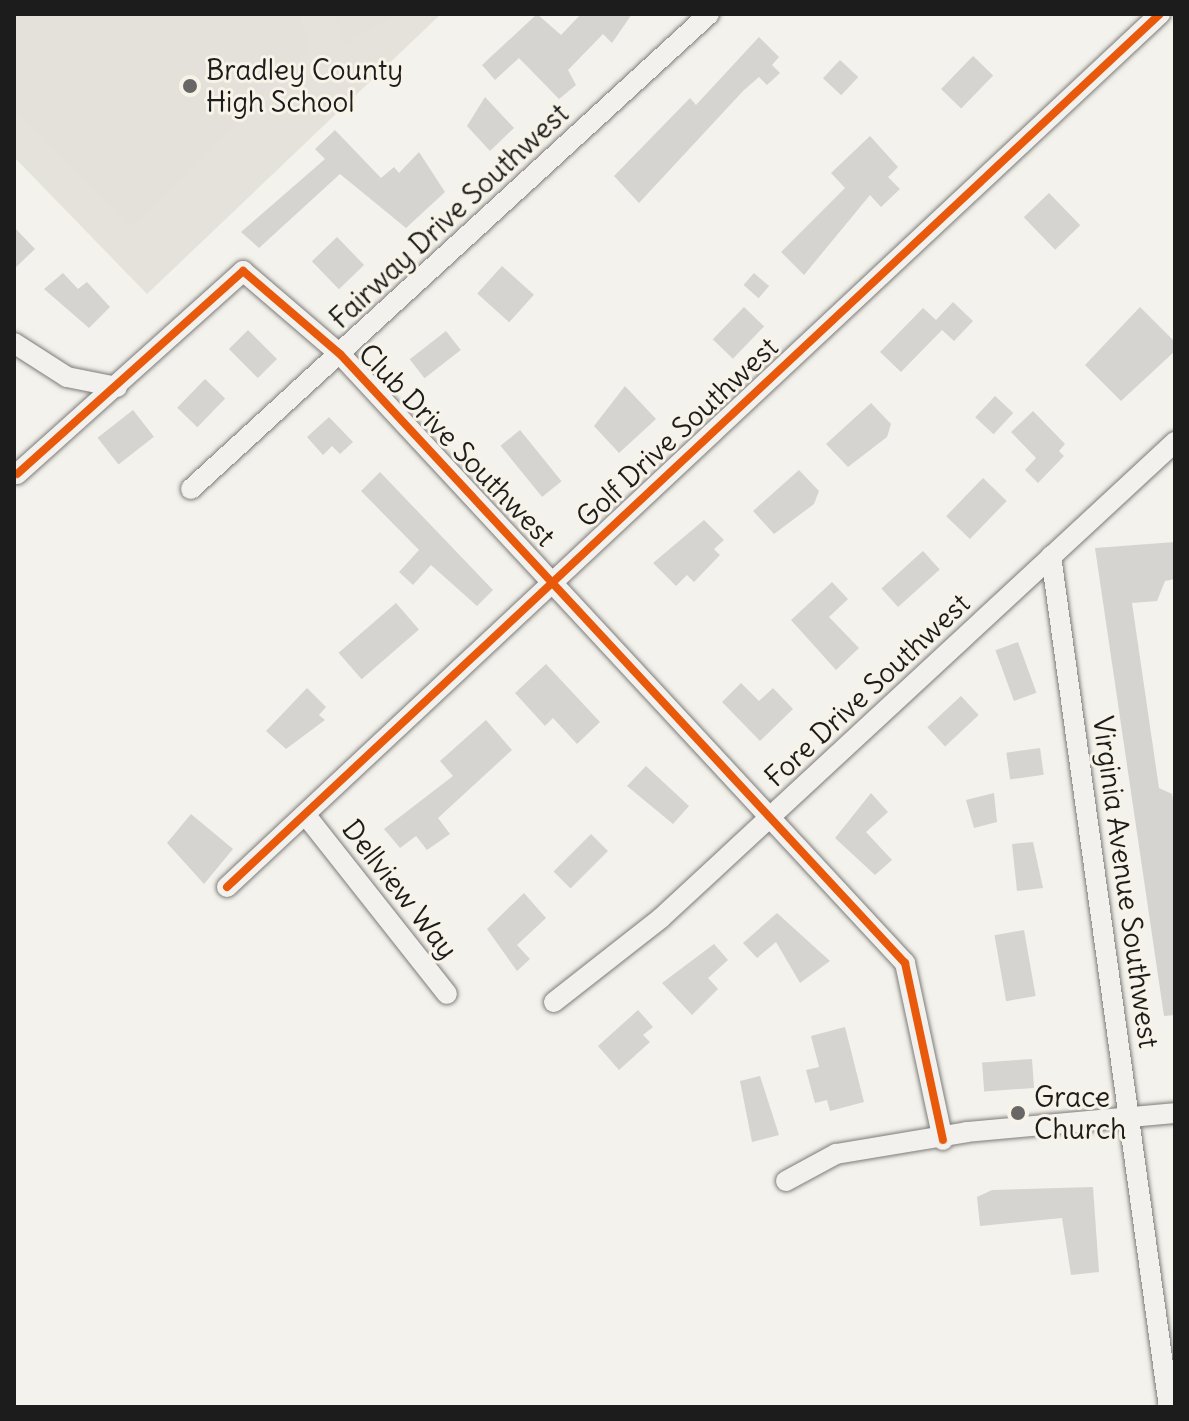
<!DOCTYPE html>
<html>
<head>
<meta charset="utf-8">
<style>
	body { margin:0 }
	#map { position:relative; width:1189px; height:1421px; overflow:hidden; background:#f4f2ec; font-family:Delius,sans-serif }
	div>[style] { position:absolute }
	.built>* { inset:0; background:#e4e2da }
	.green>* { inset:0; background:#e4e1da }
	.building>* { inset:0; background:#d5d4d0; transform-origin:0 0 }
	.roads { filter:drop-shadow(0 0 2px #7d7c7a) drop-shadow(0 0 2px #7d7c7a) }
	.minor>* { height:20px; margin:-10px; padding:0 10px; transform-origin:10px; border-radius:10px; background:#f2f1ed }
	.cycleway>* { height:8px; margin:-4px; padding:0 4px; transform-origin:4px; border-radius:4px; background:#e8590c }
	.dots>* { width:22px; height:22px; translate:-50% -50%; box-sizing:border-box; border:4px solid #f7f3e8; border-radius:50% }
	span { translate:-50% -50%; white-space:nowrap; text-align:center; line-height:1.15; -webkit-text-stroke:6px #f7f3e8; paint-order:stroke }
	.poi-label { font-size:28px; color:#1c1c1c }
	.left { translate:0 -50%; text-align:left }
	.street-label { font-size:28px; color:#1c1c1c }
	.frame { position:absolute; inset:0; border:16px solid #1c1c1c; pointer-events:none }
</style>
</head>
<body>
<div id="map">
	<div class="built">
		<i style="clip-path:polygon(14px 14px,441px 14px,147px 294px,14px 157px)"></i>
	</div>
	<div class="green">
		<i style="clip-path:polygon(14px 14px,300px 14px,310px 48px,134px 228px,14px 111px)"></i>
		<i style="clip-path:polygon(333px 14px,395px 14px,346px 44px)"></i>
	</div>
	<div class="building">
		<i style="clip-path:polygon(537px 14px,561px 35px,581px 14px,632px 14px,612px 43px,603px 34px,568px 70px,576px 85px,559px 99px,519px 58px,495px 80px,482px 65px)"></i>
		<i style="clip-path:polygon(759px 37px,779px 57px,772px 65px,780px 73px,767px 85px,759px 77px,743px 91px,639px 203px,614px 176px,690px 98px,696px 105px)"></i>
		<i style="left:973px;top:56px;width:28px;height:46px;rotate:44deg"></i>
		<i style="left:840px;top:60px;width:25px;height:25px;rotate:43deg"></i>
		<i style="clip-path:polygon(485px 97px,514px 128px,490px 151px,467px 126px)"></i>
		<i style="clip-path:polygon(335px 130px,381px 178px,394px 167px,399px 173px,419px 152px,445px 192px,406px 228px,340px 174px,259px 248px,241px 232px,325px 159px,315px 149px)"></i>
		<i style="clip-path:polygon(870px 136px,898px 167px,888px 177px,900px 189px,881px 207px,870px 195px,804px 275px,781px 252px,845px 188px,831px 173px)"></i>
		<i style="left:1049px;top:193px;width:45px;height:35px;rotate:46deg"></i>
		<i style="clip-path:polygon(14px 227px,35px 249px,14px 269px)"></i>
		<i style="left:337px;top:237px;width:39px;height:35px;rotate:46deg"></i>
		<i style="left:502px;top:266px;width:43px;height:37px;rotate:42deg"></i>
		<i style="clip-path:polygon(63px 273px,78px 289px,87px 282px,110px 307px,89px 328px,44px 289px)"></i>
		<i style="left:754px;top:273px;width:20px;height:16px;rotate:41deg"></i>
		<i style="clip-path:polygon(953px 302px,973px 321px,954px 341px,942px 330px,901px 372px,880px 352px,923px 308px,936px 320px)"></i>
		<i style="left:744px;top:307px;width:28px;height:45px;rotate:44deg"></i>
		<i style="clip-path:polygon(1140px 307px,1175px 342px,1175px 351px,1121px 401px,1085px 365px)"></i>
		<i style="left:248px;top:330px;width:41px;height:27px;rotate:45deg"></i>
		<i style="left:446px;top:331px;width:24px;height:46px;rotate:52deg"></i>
		<i style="left:205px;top:379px;width:28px;height:40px;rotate:44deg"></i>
		<i style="clip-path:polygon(625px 386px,656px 419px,619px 453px,594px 426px)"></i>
		<i style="left:995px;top:396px;width:25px;height:29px;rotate:43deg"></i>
		<i style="clip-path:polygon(871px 403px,891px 424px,887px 437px,848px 467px,826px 444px)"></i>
		<i style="left:133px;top:410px;width:34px;height:45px;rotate:52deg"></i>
		<i style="clip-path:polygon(1033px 411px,1065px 444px,1059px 451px,1064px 456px,1038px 483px,1025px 470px,1036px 458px,1011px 432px)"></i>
		<i style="clip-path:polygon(329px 417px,353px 442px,340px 454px,332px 446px,323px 455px,307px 437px)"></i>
		<i style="left:520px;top:430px;width:66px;height:25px;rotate:51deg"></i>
		<i style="clip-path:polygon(799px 470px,819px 491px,814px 504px,774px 534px,753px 511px)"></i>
		<i style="clip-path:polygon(380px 472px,493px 590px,477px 606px,431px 565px,413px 585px,399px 572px,419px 550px,361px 491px)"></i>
		<i style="left:983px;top:478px;width:33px;height:53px;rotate:44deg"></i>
		<i style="clip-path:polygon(704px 520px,724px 540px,714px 549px,720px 555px,694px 582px,687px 575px,676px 586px,653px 563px)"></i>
		<i style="clip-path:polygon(1175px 542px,1175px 579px,1165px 581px,1157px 601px,1132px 603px,1159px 788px,1172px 794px,1175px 815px,1175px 1015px,1164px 1016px,1095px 548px)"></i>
		<i style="left:923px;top:551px;width:25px;height:56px;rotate:48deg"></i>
		<i style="clip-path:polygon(832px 582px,848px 599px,829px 617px,859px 648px,836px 670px,791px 620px)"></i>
		<i style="left:396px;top:603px;width:35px;height:76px;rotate:49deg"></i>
		<i style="left:1018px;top:642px;width:54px;height:24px;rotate:70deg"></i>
		<i style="clip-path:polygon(546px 664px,600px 722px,577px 744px,553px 718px,545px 726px,515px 693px)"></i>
		<i style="clip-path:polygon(741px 683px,759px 701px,773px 688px,793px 709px,760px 741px,722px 702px)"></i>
		<i style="clip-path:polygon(307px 688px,326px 707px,319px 715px,325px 720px,286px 749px,266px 731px)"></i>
		<i style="left:961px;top:696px;width:26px;height:46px;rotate:47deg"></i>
		<i style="clip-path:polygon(486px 720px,512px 750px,438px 818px,450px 834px,427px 850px,416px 836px,400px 848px,384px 829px,453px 776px,440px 761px)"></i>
		<i style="left:1040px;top:748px;width:27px;height:34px;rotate:82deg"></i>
		<i style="clip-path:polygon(646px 766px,689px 806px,673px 824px,627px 786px)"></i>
		<i style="clip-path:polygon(871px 793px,888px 812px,866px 832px,892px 860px,875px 875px,835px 838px)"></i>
		<i style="clip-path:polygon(994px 793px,997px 822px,974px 828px,966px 800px)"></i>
		<i style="clip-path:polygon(191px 814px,233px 849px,204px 884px,167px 843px)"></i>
		<i style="left:591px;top:834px;width:24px;height:53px;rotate:45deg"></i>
		<i style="clip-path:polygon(1033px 842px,1043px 888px,1017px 891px,1012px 844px)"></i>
		<i style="clip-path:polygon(524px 893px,546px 918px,517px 945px,530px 959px,517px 971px,487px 929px)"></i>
		<i style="clip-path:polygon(777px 913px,830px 961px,800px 983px,776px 942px,757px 958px,743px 943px)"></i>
		<i style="left:1024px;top:930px;width:67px;height:30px;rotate:80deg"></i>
		<i style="clip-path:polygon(714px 944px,728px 960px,708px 978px,718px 989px,692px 1015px,662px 983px)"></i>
		<i style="clip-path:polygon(638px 1010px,653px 1027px,643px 1035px,650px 1042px,619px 1070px,598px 1046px)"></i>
		<i style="clip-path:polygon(845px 1027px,864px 1102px,830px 1111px,827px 1100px,815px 1103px,806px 1070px,819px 1067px,811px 1036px)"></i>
		<i style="left:1032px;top:1059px;width:29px;height:50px;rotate:86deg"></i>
		<i style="clip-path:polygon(760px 1076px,779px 1135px,752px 1142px,740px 1081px)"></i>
		<i style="clip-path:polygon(1093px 1187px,1099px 1272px,1071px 1275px,1062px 1218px,980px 1226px,977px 1197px,992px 1190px)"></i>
	</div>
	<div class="roads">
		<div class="minor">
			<i style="left:14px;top:343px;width:63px;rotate:32.7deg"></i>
			<i style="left:67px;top:377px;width:51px;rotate:11.3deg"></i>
			<i style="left:17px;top:474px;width:304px;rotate:-41.9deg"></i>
			<i style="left:243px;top:271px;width:128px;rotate:40.6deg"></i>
			<i style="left:340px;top:354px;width:831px;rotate:47.15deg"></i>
			<i style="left:905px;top:963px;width:181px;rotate:77.9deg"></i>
			<i style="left:191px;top:489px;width:703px;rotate:-42.52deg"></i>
			<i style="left:1051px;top:556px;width:859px;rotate:82.11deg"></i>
			<i style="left:308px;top:818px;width:224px;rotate:51.7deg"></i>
			<i style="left:227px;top:887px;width:1278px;rotate:-43.1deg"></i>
			<i style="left:554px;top:1002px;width:136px;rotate:-38.1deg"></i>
			<i style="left:661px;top:918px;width:701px;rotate:-42.8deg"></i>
			<i style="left:786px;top:1181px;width:57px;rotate:-28.4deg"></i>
			<i style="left:836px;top:1154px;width:133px;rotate:-9.5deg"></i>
			<i style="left:967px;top:1132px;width:209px;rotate:-5.2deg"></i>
		</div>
	</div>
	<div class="cycleway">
		<i style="left:17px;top:474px;width:304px;rotate:-41.9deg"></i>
		<i style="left:243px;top:271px;width:128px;rotate:40.6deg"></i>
		<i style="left:340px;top:354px;width:831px;rotate:47.15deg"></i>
		<i style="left:905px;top:963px;width:181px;rotate:77.9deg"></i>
		<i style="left:227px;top:887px;width:1278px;rotate:-43.1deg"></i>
	</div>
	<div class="dots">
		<i style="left:190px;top:86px;background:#686765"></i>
		<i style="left:1018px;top:1113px;background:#686765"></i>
	</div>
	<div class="poi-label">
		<span class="left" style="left:206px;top:86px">Bradley County<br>High School</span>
		<span class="left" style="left:1034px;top:1113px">Grace<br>Church</span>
	</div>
	<div class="street-label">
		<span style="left:449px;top:216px;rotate:-43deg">Fairway Drive Southwest</span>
		<span style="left:677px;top:432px;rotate:-43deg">Golf Drive Southwest</span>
		<span style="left:457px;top:445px;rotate:46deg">Club Drive Southwest</span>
		<span style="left:867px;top:690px;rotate:-43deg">Fore Drive Southwest</span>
		<span style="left:1126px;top:882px;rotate:82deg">Virginia Avenue Southwest</span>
		<span style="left:400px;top:889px;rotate:52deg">Dellview Way</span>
	</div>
	<div class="frame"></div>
</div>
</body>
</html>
